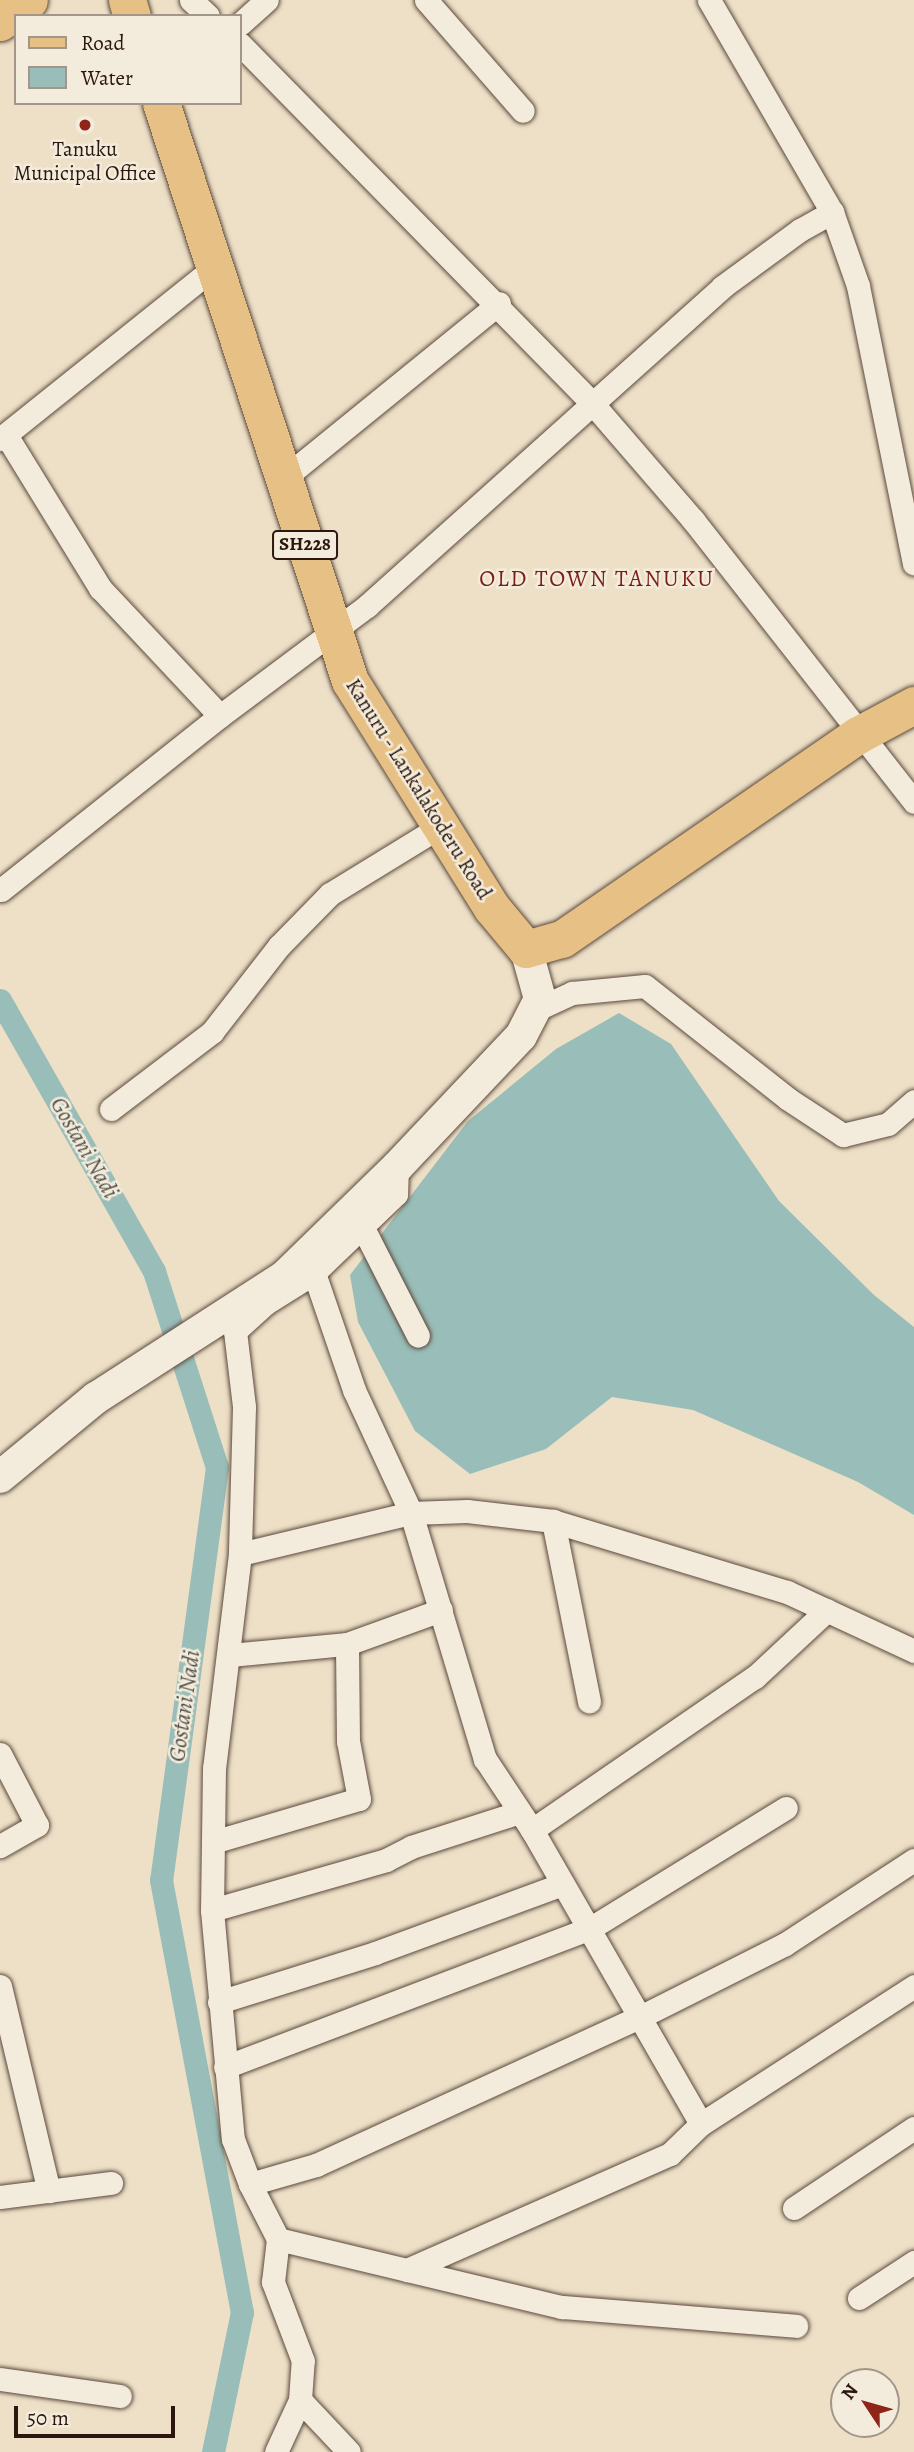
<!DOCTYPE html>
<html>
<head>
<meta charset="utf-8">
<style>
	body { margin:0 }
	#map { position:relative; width:914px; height:2452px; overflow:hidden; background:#ede0c7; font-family:Alegreya,serif }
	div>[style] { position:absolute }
	.water>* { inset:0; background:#99bdb8 }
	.canal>* { height:23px; margin:-11.5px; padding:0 11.5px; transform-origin:11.5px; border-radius:11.5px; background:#99bdb8 }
	.roads { filter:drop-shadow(0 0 2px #5c493c) drop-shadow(0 0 2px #5c493c) }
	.street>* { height:23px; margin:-11.5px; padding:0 11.5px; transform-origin:11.5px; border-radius:11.5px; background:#f3ebdb }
	.secondary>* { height:32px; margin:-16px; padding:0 16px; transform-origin:16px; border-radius:16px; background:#f3ebdb }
	.primary>* { height:37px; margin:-18.5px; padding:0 18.5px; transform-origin:18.5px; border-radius:18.5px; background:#e6c084 }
	.dots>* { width:19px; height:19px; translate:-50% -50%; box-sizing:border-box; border:4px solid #f3ebdb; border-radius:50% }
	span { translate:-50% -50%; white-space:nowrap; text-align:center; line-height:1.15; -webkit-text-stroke:5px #f3ebdb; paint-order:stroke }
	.shield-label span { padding:2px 5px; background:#f3ebdb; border:2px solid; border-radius:5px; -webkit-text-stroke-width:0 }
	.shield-label { font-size:19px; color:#2b170d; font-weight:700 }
	.poi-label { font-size:21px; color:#2b170d }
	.street-label { font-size:21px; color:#2b170d }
	.neighbourhood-label { font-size:23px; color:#7a1f14; letter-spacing:2px }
	.water-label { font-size:23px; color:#525149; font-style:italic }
	.legend { position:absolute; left:14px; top:14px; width:228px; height:91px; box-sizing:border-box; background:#f3ebdb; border:2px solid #a39689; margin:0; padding:9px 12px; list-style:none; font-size:21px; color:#2b170d }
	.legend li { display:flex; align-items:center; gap:14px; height:35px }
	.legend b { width:35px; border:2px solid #a39689 }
	.north { position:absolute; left:830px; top:2368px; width:70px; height:70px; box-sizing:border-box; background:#f3ebdb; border:2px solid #a39689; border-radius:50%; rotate:306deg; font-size:19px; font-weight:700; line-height:28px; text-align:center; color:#2b170d }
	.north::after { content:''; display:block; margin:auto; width:24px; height:32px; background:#8f2418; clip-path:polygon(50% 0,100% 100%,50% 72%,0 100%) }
	.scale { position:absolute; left:14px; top:2406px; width:161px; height:32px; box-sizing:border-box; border:4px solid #2b170d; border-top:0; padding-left:9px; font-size:21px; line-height:24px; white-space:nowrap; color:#2b170d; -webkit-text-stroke:5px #f3ebdb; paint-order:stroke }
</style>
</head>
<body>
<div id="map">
	<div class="water">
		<i style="clip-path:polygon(619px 1013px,671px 1044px,779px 1201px,874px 1295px,914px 1327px,914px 1515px,858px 1482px,693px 1410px,612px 1397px,546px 1449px,470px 1474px,415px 1431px,358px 1322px,350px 1275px,468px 1121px,556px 1049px)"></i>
	</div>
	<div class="canal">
		<i style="left:0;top:1000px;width:312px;rotate:60.4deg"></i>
		<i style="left:154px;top:1271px;width:206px;rotate:72.2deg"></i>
		<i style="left:217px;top:1467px;width:417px;rotate:97.7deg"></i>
		<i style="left:161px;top:1880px;width:440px;rotate:79.4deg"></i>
		<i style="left:242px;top:2312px;width:143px;rotate:101.7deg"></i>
	</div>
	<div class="roads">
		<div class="street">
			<i style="left:191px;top:0;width:23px;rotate:43deg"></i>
			<i style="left:426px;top:0;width:147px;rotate:48.9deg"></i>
			<i style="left:709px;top:0;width:245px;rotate:59.9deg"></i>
			<i style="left:832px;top:212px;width:78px;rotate:70.6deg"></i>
			<i style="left:858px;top:286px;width:283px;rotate:78.6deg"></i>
			<i style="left:240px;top:24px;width:36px;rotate:-42deg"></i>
			<i style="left:240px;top:44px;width:503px;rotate:45.56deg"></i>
			<i style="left:592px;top:403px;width:155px;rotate:49.2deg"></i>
			<i style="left:693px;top:520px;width:358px;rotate:51.9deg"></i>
			<i style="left:6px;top:435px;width:180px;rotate:58.4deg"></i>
			<i style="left:100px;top:588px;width:175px;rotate:46.8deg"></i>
			<i style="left:0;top:439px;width:275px;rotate:-38.7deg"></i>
			<i style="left:284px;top:478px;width:277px;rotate:-39.1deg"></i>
			<i style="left:1px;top:890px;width:280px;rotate:-38.5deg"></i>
			<i style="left:220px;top:716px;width:184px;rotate:-36.8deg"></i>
			<i style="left:367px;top:606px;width:477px;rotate:-41.9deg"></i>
			<i style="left:722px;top:287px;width:97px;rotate:-36.2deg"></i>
			<i style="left:800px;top:230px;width:37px;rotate:-29deg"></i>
			<i style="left:535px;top:1010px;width:41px;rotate:-24.7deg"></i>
			<i style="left:572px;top:993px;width:73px;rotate:-5.5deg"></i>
			<i style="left:645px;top:986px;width:182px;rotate:38.3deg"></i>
			<i style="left:788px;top:1099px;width:66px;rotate:33.2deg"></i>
			<i style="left:843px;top:1135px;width:46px;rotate:-13.7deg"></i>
			<i style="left:888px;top:1124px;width:35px;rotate:-41deg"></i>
			<i style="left:111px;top:1109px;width:127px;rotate:-37.3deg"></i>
			<i style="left:212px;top:1032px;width:109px;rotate:-52.1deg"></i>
			<i style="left:279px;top:946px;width:73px;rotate:-45.6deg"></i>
			<i style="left:330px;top:894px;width:130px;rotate:-31.5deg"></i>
			<i style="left:397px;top:1167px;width:27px;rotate:92deg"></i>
			<i style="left:396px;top:1194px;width:114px;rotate:136.1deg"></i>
			<i style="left:314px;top:1273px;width:124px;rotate:71.1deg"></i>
			<i style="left:354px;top:1390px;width:136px;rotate:65.1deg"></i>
			<i style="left:411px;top:1513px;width:257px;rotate:73.3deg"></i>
			<i style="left:485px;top:1759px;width:85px;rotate:56.5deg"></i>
			<i style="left:532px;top:1830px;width:339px;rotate:60.1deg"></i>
			<i style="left:362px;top:1226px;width:123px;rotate:63deg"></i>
			<i style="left:314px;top:1273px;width:57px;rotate:148deg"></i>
			<i style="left:266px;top:1303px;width:42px;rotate:137.9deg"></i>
			<i style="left:235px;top:1331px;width:77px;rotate:83.2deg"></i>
			<i style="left:244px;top:1407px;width:147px;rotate:91.6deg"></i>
			<i style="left:240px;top:1554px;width:216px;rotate:96.9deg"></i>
			<i style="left:214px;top:1768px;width:142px;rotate:90.8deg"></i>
			<i style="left:212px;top:1910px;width:230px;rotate:84.8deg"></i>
			<i style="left:233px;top:2139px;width:48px;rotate:69.3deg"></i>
			<i style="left:250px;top:2184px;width:62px;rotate:63deg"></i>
			<i style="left:278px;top:2239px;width:292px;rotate:13.5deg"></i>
			<i style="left:562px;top:2307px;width:235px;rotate:4.6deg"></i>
			<i style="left:553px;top:1521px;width:184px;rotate:78.7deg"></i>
			<i style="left:240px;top:1554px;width:176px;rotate:-13.5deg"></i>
			<i style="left:411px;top:1513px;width:56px;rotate:-2deg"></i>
			<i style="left:467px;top:1511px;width:87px;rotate:6.6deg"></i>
			<i style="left:553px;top:1521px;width:245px;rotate:16.9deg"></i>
			<i style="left:787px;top:1592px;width:140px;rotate:24.9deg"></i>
			<i style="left:230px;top:1655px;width:118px;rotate:-5.4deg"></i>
			<i style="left:347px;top:1644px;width:100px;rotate:-19.9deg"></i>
			<i style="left:0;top:1754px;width:80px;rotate:62.5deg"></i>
			<i style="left:37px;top:1825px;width:43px;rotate:150.4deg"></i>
			<i style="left:532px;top:1830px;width:270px;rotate:-34.5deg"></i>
			<i style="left:755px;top:1677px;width:98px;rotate:-42.9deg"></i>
			<i style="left:213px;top:1842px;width:152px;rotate:-16.4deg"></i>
			<i style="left:359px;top:1799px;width:59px;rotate:-100.7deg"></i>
			<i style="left:348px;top:1741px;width:97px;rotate:-90.6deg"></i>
			<i style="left:212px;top:1910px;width:181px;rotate:-16deg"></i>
			<i style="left:386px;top:1860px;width:28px;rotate:-27deg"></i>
			<i style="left:411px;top:1847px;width:114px;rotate:-17.8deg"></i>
			<i style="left:0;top:1986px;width:211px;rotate:76.6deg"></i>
			<i style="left:219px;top:2002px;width:164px;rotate:-17.4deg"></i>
			<i style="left:375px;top:1953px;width:200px;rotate:-20.2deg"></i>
			<i style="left:225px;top:2067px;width:389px;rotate:-20.8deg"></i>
			<i style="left:589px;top:1929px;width:231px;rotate:-31.6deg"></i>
			<i style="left:250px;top:2184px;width:69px;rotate:-16.1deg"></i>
			<i style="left:316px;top:2165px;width:358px;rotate:-24.6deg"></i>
			<i style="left:642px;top:2016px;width:160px;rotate:-26.7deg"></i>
			<i style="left:785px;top:1944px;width:154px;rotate:-33.1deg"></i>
			<i style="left:0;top:2197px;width:112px;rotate:-7.2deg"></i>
			<i style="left:794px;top:2208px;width:144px;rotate:-33.7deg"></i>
			<i style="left:407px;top:2270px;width:287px;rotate:-23.8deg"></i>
			<i style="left:670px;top:2154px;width:43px;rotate:-44.1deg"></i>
			<i style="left:701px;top:2124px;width:254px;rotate:-32.9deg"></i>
			<i style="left:859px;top:2298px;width:66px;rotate:-33.2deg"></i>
			<i style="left:0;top:2379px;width:121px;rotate:8.1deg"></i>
			<i style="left:300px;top:2400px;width:71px;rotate:46.7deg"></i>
			<i style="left:276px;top:2452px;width:57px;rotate:-65.2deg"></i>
			<i style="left:300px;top:2400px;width:39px;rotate:-86deg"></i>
			<i style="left:303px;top:2361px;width:85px;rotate:-110.8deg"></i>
			<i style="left:273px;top:2282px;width:43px;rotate:-83.4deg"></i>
		</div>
		<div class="secondary">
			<i style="left:0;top:1477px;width:124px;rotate:-39.5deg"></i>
			<i style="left:96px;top:1398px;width:225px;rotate:-32.8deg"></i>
			<i style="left:285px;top:1276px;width:156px;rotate:-44.2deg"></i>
			<i style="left:397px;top:1167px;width:180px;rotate:-46.6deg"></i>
			<i style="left:521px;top:1036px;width:42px;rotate:-62.8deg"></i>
			<i style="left:540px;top:999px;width:52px;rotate:-105.6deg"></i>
		</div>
		<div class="primary">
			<i style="left:127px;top:0;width:17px;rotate:73deg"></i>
			<i style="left:0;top:22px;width:36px;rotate:-37deg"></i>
			<i style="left:161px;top:103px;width:608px;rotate:71.89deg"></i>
			<i style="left:350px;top:681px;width:268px;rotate:58deg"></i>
			<i style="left:492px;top:908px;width:53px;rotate:50.3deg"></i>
			<i style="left:526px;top:949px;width:37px;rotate:-16deg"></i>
			<i style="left:562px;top:939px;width:359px;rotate:-34.6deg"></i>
			<i style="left:858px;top:735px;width:64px;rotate:-28.2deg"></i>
		</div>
	</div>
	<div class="dots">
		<i style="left:85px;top:125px;background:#8f2418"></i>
	</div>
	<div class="shield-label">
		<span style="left:305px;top:545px">SH228</span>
	</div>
	<div class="poi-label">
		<span style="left:85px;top:161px">Tanuku<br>Municipal Office</span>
	</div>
	<div class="street-label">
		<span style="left:419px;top:789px;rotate:58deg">Kanuru - Lankalakoderu Road</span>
	</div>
	<div class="neighbourhood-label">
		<span style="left:597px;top:579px">OLD TOWN TANUKU</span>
	</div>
	<div class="water-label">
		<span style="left:84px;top:1148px;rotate:60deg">Gostani Nadi</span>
		<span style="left:185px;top:1706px;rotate:-82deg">Gostani Nadi</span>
	</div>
	<ul class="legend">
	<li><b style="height:9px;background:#e6c084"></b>Road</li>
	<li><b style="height:19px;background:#99bdb8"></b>Water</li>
	</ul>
	<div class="north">N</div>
	<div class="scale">50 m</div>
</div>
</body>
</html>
